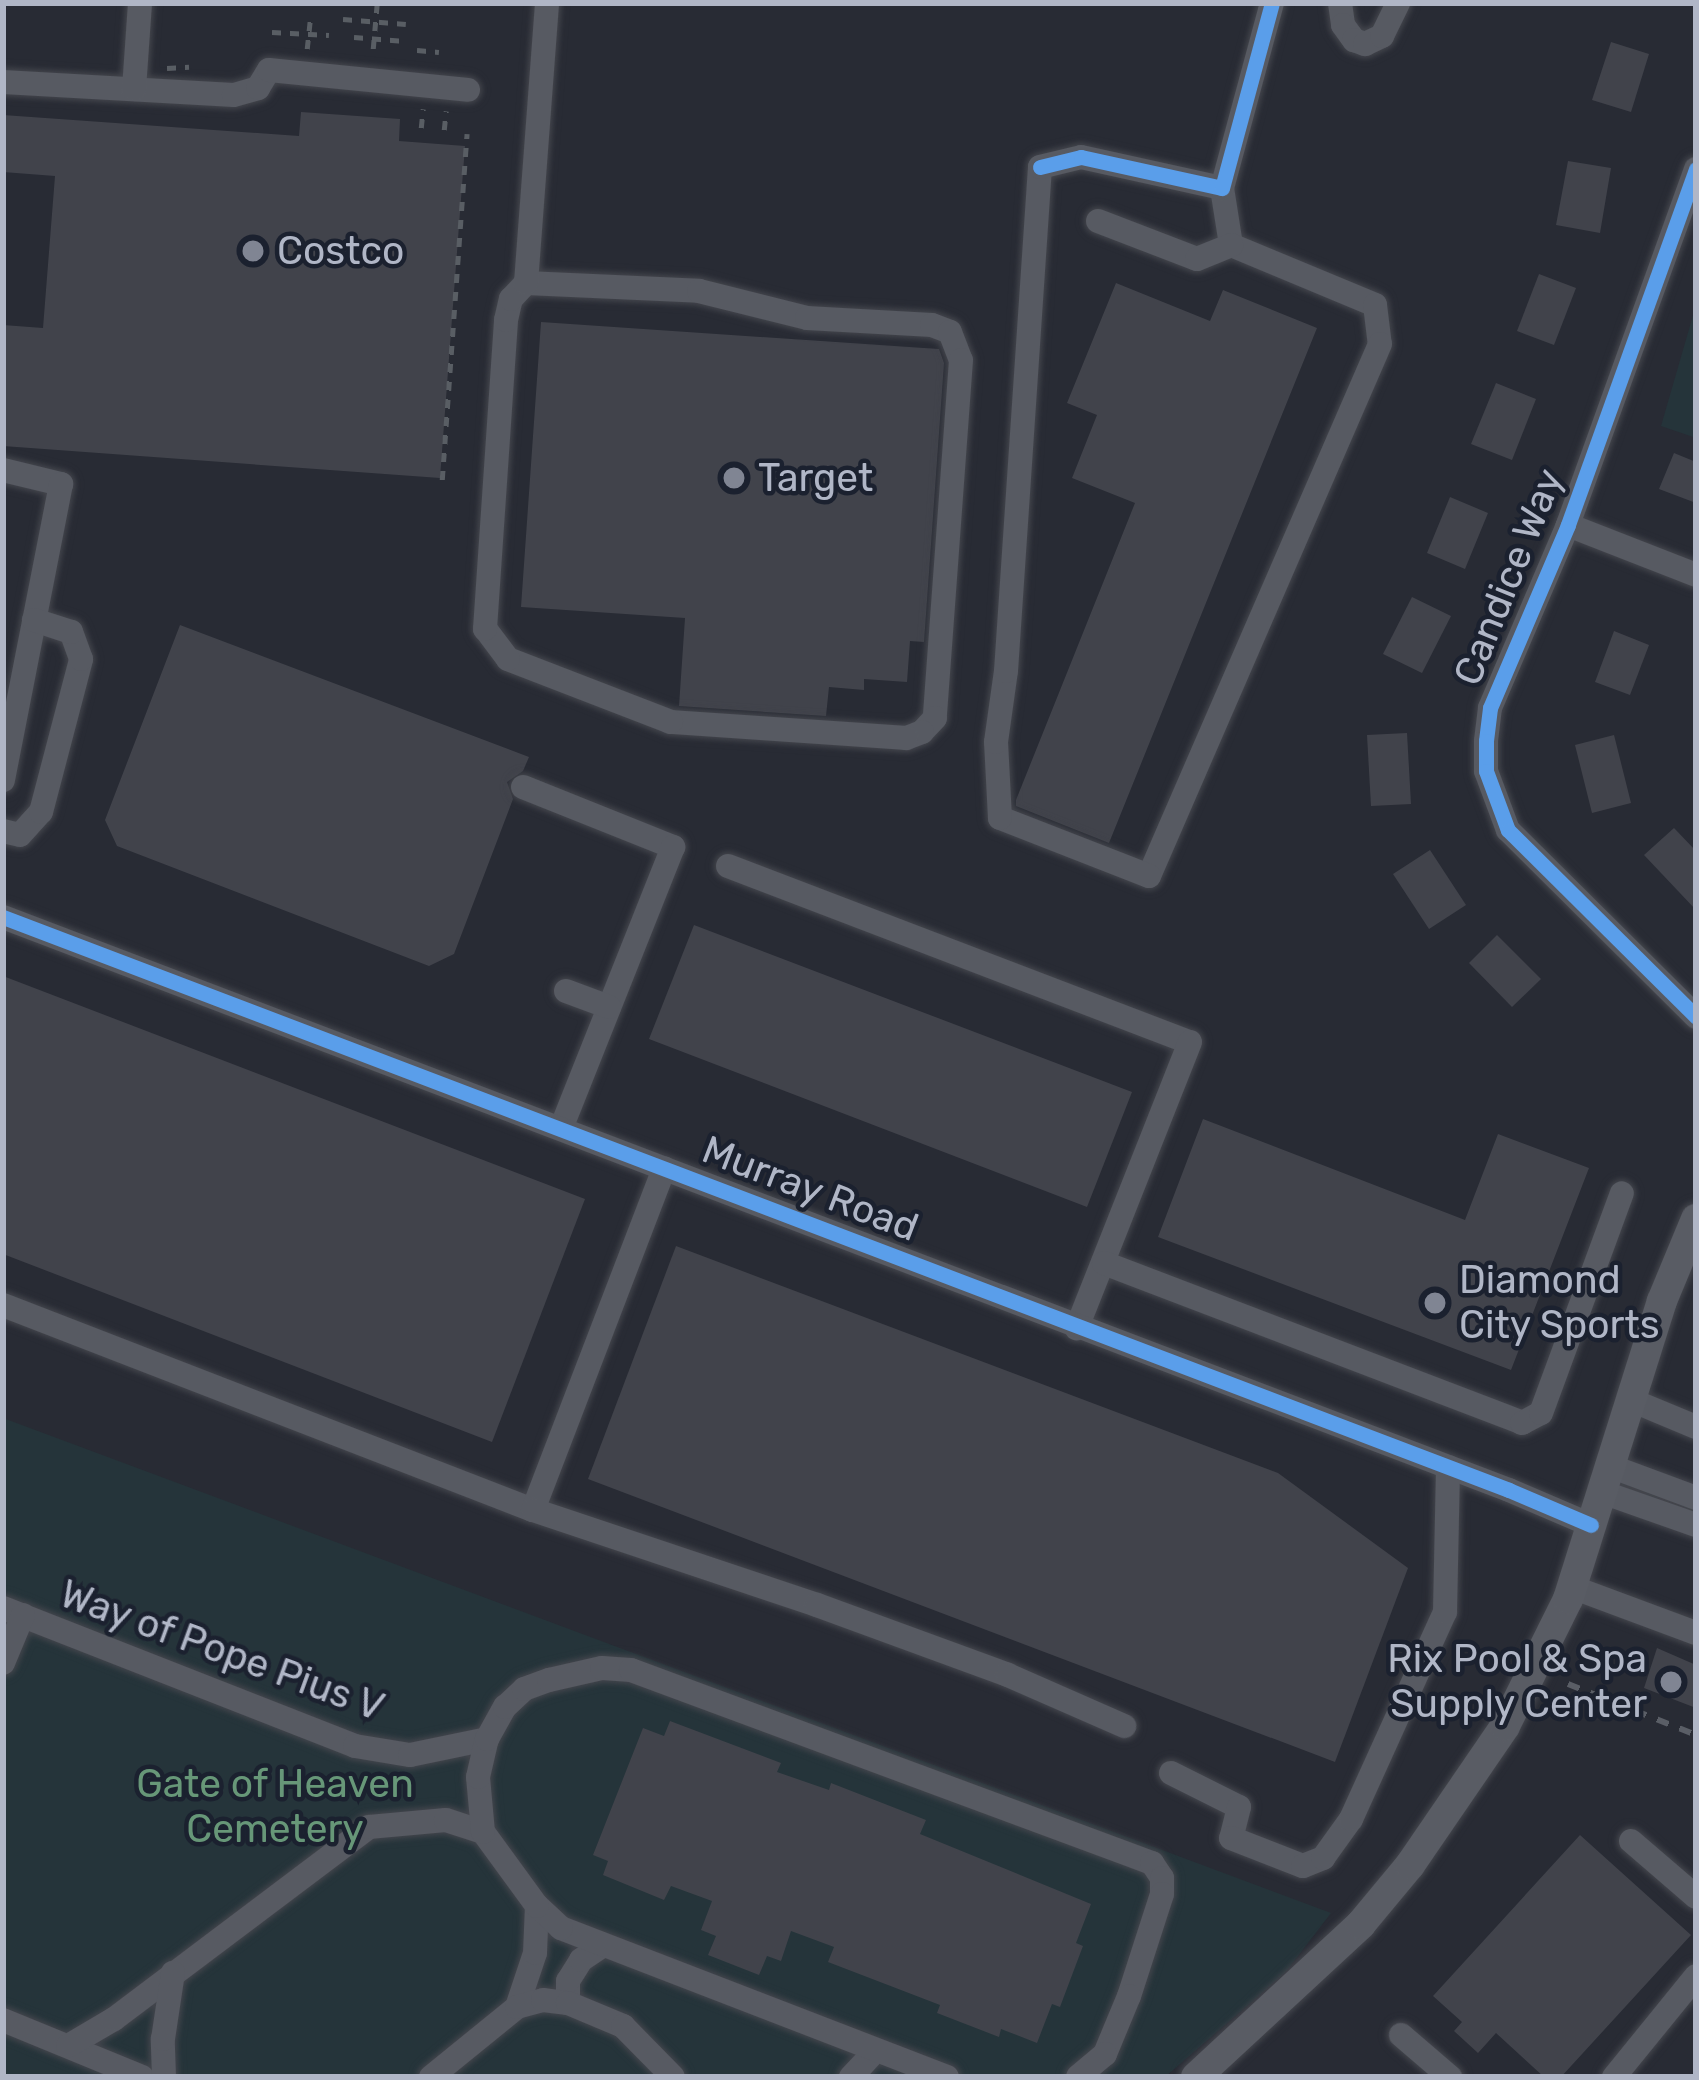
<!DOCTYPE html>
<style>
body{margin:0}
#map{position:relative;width:1699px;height:2080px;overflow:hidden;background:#282b34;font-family:Rubik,sans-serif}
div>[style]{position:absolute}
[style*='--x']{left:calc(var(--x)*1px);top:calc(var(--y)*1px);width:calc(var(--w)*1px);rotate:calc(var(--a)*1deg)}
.green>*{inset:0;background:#25343a}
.building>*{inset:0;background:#41434b}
.path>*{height:4.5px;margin-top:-2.25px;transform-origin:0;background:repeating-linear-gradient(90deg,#595e64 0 9px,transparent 0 18px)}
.roads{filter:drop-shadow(0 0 3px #44464d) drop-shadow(0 0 3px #44464d)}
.minor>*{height:24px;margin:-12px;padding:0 12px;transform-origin:12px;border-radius:12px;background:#575a62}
.major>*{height:30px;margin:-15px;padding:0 15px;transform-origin:15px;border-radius:15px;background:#595c64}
.rail>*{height:6px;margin-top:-3px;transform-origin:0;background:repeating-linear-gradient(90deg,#5a5e66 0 12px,transparent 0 24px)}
.cycleway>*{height:15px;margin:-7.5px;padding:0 7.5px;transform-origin:7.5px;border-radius:7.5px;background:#5a9eea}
.dots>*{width:33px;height:33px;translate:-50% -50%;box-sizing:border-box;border:6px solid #1b212f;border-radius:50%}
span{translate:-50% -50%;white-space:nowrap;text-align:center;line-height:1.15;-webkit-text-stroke:9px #1b212f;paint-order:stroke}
.poi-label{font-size:39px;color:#b0b6c6}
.left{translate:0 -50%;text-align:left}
.right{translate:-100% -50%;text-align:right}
.street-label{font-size:39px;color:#b0b6c6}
.park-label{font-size:39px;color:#679778}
.frame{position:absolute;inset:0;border:6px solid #b0b6c6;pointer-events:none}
</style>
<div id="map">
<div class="green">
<div style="clip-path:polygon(1696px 305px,1696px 438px,1661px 426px)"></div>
<div style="clip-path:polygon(3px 1418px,1331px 1913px,1285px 1973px,1165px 2077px,3px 2077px)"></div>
</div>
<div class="building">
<div style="clip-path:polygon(1611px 42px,1649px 54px,1631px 112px,1592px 100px)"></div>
<div style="clip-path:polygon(301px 112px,400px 119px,399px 141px,465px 146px,440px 478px,3px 446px,3px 325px,43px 328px,55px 176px,3px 172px,3px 115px,299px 136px)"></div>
<div style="clip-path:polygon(1568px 161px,1611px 168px,1600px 233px,1556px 225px)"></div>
<div style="clip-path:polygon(1539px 274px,1576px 288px,1554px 345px,1517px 331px)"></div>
<div style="clip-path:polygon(1116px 283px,1210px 321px,1223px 290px,1317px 328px,1109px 843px,1016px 806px,1016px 800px,1135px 503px,1072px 478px,1097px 415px,1067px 403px)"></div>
<div style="clip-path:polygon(541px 322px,939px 349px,944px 363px,924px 642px,910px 641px,907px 682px,864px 679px,864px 690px,829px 687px,826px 716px,679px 706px,685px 618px,521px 607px)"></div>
<div style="clip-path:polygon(1496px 383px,1536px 399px,1512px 460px,1471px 444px)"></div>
<div style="clip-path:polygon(1674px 453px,1696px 462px,1696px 503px,1659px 489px)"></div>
<div style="clip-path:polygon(1450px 497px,1488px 513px,1465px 569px,1427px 553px)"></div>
<div style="clip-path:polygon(1412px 597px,1451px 616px,1422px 673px,1383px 654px)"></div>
<div style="clip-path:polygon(180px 625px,529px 757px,523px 771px,507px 782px,513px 799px,454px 954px,429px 966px,117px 846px,105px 820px)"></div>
<div style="clip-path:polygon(1614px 631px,1649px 645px,1630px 695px,1595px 682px)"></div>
<div style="clip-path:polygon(1407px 733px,1411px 804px,1371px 806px,1367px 735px)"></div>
<div style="clip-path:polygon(1614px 735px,1631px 803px,1592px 813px,1575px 745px)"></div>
<div style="clip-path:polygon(1674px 828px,1696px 851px,1696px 910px,1644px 855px)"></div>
<div style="clip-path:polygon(1430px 850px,1466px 905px,1429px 929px,1393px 874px)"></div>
<div style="clip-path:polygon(694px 925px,1132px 1092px,1087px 1207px,649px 1039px)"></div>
<div style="clip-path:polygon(1497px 935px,1541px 979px,1512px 1007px,1469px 963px)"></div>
<div style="clip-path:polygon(3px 976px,585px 1199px,492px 1442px,3px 1254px)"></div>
<div style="clip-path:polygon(1203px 1119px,1465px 1220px,1498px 1134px,1589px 1168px,1511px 1370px,1158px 1237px)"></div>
<div style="clip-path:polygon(676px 1246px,1278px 1473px,1408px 1568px,1335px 1762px,588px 1479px)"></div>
<div style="clip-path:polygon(1657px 1648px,1696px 1665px,1696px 1708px,1644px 1688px)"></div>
<div style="clip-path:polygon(670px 1721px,781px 1763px,777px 1772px,829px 1790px,831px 1783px,926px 1820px,920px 1834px,1091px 1904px,1076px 1943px,1083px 1946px,1060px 2007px,1052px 2004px,1037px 2043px,1001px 2029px,999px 2037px,937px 2013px,940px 2005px,828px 1962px,834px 1947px,791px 1931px,781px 1961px,767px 1956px,759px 1975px,708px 1955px,716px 1936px,701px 1930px,712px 1901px,671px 1886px,664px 1900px,603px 1875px,608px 1861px,593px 1855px,643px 1728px,664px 1736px)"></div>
<div style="clip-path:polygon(1580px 1835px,1691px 1935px,1561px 2077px,1544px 2077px,1496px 2033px,1478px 2053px,1454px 2031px,1462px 2022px,1433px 1996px)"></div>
</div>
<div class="path">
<div style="--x:343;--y:19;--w:63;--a:4.5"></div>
<div style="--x:272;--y:32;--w:57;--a:3"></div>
<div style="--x:354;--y:37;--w:51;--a:4.5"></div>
<div style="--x:307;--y:49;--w:28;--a:-84"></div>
<div style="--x:373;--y:49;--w:46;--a:-85"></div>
<div style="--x:417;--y:50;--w:22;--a:5"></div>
<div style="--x:167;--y:68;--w:22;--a:-3"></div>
<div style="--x:421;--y:128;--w:19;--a:-84"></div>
<div style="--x:444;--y:130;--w:19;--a:-84"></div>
<div style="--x:442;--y:480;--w:347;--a:-85.9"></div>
</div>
<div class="roads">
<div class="minor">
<div style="--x:1340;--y:3;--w:22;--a:82"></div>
<div style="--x:1343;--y:25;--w:19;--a:54"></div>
<div style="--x:1354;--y:40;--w:12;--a:20"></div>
<div style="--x:1365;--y:44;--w:19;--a:-25"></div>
<div style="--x:1382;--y:36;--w:37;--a:-64"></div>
<div style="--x:3;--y:82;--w:231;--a:3.2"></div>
<div style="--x:234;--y:95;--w:25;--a:-16"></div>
<div style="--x:258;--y:88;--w:21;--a:-59"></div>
<div style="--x:269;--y:70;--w:200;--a:5.7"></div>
<div style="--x:134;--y:89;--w:86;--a:-86"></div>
<div style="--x:1696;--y:169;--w:378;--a:109.8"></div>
<div style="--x:1568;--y:525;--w:199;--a:113.1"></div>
<div style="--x:1490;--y:708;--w:33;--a:97"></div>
<div style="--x:1486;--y:741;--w:30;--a:90"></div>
<div style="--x:1486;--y:771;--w:63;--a:69.6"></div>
<div style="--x:1508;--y:830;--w:265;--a:44.8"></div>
<div style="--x:1222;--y:188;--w:58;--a:81"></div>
<div style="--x:1231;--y:245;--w:156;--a:22.6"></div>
<div style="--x:1375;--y:305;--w:39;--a:83"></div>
<div style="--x:1380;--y:344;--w:580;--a:113.47"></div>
<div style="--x:1149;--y:876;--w:160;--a:-158.7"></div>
<div style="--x:1000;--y:818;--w:76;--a:-93"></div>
<div style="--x:996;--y:742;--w:72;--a:-82"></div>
<div style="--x:1006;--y:671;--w:505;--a:-86.14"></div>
<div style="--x:1040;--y:167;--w:42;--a:-13.7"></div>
<div style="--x:1081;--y:157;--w:144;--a:12.4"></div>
<div style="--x:1222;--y:188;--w:192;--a:-74.9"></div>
<div style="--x:1098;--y:221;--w:106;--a:21"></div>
<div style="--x:1197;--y:259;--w:37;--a:-22"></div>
<div style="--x:526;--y:283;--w:173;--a:2.6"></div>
<div style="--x:699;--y:291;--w:111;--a:14"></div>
<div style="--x:807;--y:318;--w:125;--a:3.2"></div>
<div style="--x:932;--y:325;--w:19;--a:21"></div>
<div style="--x:950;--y:332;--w:30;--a:69"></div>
<div style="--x:961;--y:360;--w:359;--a:94.2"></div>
<div style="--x:935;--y:718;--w:19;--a:133"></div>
<div style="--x:922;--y:732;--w:17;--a:159"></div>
<div style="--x:906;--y:738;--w:236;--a:-176.1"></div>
<div style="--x:671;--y:722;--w:175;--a:-158.9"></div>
<div style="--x:508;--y:659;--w:38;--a:-127"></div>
<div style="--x:485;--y:629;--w:310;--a:-86.1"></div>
<div style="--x:506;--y:320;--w:22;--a:-77"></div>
<div style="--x:511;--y:299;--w:22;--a:-47"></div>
<div style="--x:526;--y:283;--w:281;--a:-85.7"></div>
<div style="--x:3;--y:470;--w:60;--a:13.6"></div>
<div style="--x:61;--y:484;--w:302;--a:101.1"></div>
<div style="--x:1568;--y:525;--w:137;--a:21.3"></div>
<div style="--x:523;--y:787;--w:162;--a:21.8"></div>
<div style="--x:673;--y:847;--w:303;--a:111.7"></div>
<div style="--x:3;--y:831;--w:17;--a:13"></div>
<div style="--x:20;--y:835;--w:31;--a:-48"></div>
<div style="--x:41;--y:812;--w:158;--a:-75.3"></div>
<div style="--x:81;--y:659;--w:29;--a:-110"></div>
<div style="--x:71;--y:632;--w:39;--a:-162"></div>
<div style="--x:728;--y:866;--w:494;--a:20.9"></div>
<div style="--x:1190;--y:1042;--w:308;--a:111.6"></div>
<div style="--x:3;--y:917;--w:1611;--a:20.83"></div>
<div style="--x:1509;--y:1490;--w:89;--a:23.1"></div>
<div style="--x:566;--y:991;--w:46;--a:20.4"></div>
<div style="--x:1104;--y:1263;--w:448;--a:20.9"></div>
<div style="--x:1522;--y:1423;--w:21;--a:-28"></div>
<div style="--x:1541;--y:1413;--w:234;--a:-69.8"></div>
<div style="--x:3;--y:1305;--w:568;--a:21.15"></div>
<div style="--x:533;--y:1510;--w:366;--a:-69"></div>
<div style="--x:1631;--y:1400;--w:70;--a:22.6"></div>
<div style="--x:1610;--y:1466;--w:92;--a:20.4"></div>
<div style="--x:1602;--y:1492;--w:100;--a:19.3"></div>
<div style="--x:533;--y:1510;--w:299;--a:18.5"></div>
<div style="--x:817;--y:1605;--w:203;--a:20.1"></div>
<div style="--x:1008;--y:1675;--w:127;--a:23.7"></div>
<div style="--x:1572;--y:1587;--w:132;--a:20.4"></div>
<div style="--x:3;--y:1608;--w:378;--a:21.4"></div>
<div style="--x:355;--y:1746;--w:56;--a:9.3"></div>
<div style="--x:410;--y:1755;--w:79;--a:-11.7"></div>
<div style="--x:3;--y:1663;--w:52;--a:-67.4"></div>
<div style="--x:1171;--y:1773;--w:76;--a:26.6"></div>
<div style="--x:1239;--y:1807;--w:32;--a:104"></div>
<div style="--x:1231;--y:1838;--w:77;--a:21.3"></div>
<div style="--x:1303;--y:1866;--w:22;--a:-22"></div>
<div style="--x:1323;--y:1858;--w:48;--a:-54.3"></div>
<div style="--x:1351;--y:1819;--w:227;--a:-65.6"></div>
<div style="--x:1445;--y:1612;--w:145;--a:-88.8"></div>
<div style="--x:1631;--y:1841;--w:86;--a:40.7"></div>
<div style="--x:568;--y:2003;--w:22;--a:-90"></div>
<div style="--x:568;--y:1981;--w:25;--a:-58"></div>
<div style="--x:581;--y:1960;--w:22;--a:-34"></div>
<div style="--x:517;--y:2007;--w:57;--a:-71.6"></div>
<div style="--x:535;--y:1953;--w:47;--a:-87.6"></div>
<div style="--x:3;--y:2020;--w:150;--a:22.3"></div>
<div style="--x:1401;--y:2035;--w:65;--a:40.6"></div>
<div style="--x:68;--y:2046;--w:53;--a:-30.4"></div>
<div style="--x:114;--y:2019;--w:319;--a:-37"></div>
<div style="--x:369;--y:1827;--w:77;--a:-5.2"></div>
<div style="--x:446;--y:1820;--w:39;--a:18"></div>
<div style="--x:164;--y:2077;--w:38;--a:-92"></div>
<div style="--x:163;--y:2039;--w:67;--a:-81.4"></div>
<div style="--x:431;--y:2077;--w:111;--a:-39.1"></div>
<div style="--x:517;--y:2007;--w:27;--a:-15"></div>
<div style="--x:543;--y:2000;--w:25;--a:7"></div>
<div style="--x:568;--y:2003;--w:60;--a:22.7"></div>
<div style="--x:623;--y:2026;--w:71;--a:45.6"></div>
<div style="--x:851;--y:2077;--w:34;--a:-47"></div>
<div style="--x:947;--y:2077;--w:414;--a:-158.9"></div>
<div style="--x:561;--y:1928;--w:33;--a:-137"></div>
<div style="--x:537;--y:1906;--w:92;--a:-126.1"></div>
<div style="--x:483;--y:1832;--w:55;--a:-95.2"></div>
<div style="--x:478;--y:1777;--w:39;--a:-77"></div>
<div style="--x:487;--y:1739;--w:37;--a:-61"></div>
<div style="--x:505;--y:1707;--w:26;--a:-43"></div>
<div style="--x:524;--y:1689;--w:27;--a:-20"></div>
<div style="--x:549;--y:1680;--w:54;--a:-12.8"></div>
<div style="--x:602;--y:1668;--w:29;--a:4"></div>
<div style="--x:631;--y:1670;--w:556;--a:20.33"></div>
<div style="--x:1152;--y:1863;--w:18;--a:56"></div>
<div style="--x:1162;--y:1878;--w:16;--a:90"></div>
<div style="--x:1162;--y:1894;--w:107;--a:107.9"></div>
<div style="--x:1129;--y:1996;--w:63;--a:112.5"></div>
<div style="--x:1105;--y:2054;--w:35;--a:140"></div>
<div style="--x:1614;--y:2077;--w:130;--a:-50.9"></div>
</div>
<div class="major">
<div style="--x:1196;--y:2077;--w:225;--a:-42.8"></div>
<div style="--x:1361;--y:1924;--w:77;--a:-50.3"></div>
<div style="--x:1410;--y:1865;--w:168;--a:-55.6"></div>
<div style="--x:1505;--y:1726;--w:142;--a:-63.6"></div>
<div style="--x:1568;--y:1599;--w:312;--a:-72.5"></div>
<div style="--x:1662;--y:1301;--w:89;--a:-67.5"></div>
</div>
</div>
<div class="rail">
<div style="--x:1568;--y:1684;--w:138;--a:21.7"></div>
</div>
<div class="cycleway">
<div style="--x:1040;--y:167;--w:42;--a:-13.7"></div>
<div style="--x:1081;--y:157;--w:144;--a:12.4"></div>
<div style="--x:1222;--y:188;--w:192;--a:-74.9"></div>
<div style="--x:1696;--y:169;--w:378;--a:109.8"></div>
<div style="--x:1568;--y:525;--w:199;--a:113.1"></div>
<div style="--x:1490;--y:708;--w:33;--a:97"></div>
<div style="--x:1486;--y:741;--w:30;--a:90"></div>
<div style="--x:1486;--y:771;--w:63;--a:69.6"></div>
<div style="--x:1508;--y:830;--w:265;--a:44.8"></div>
<div style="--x:3;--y:917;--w:1611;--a:20.83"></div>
<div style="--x:1509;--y:1490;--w:89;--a:23.1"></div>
</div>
<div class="dots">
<div style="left:253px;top:251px;background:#808593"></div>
<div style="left:734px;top:478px;background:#808593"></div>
<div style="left:1435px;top:1303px;background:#808593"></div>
<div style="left:1671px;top:1682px;background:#808593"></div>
</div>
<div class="poi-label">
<span class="left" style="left:277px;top:251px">Costco</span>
<span class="left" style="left:758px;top:478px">Target</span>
<span class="left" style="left:1459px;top:1303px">Diamond<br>City Sports</span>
<span class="right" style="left:1647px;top:1682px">Rix Pool &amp; Spa<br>Supply Center</span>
</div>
<div class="street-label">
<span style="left:1509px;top:577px;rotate:-68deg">Candice Way</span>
<span style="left:810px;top:1189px;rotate:21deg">Murray Road</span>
<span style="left:222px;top:1651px;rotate:20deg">Way of Pope Pius V</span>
</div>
<div class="park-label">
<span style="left:275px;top:1807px">Gate of Heaven<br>Cemetery</span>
</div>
<div class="frame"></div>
</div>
